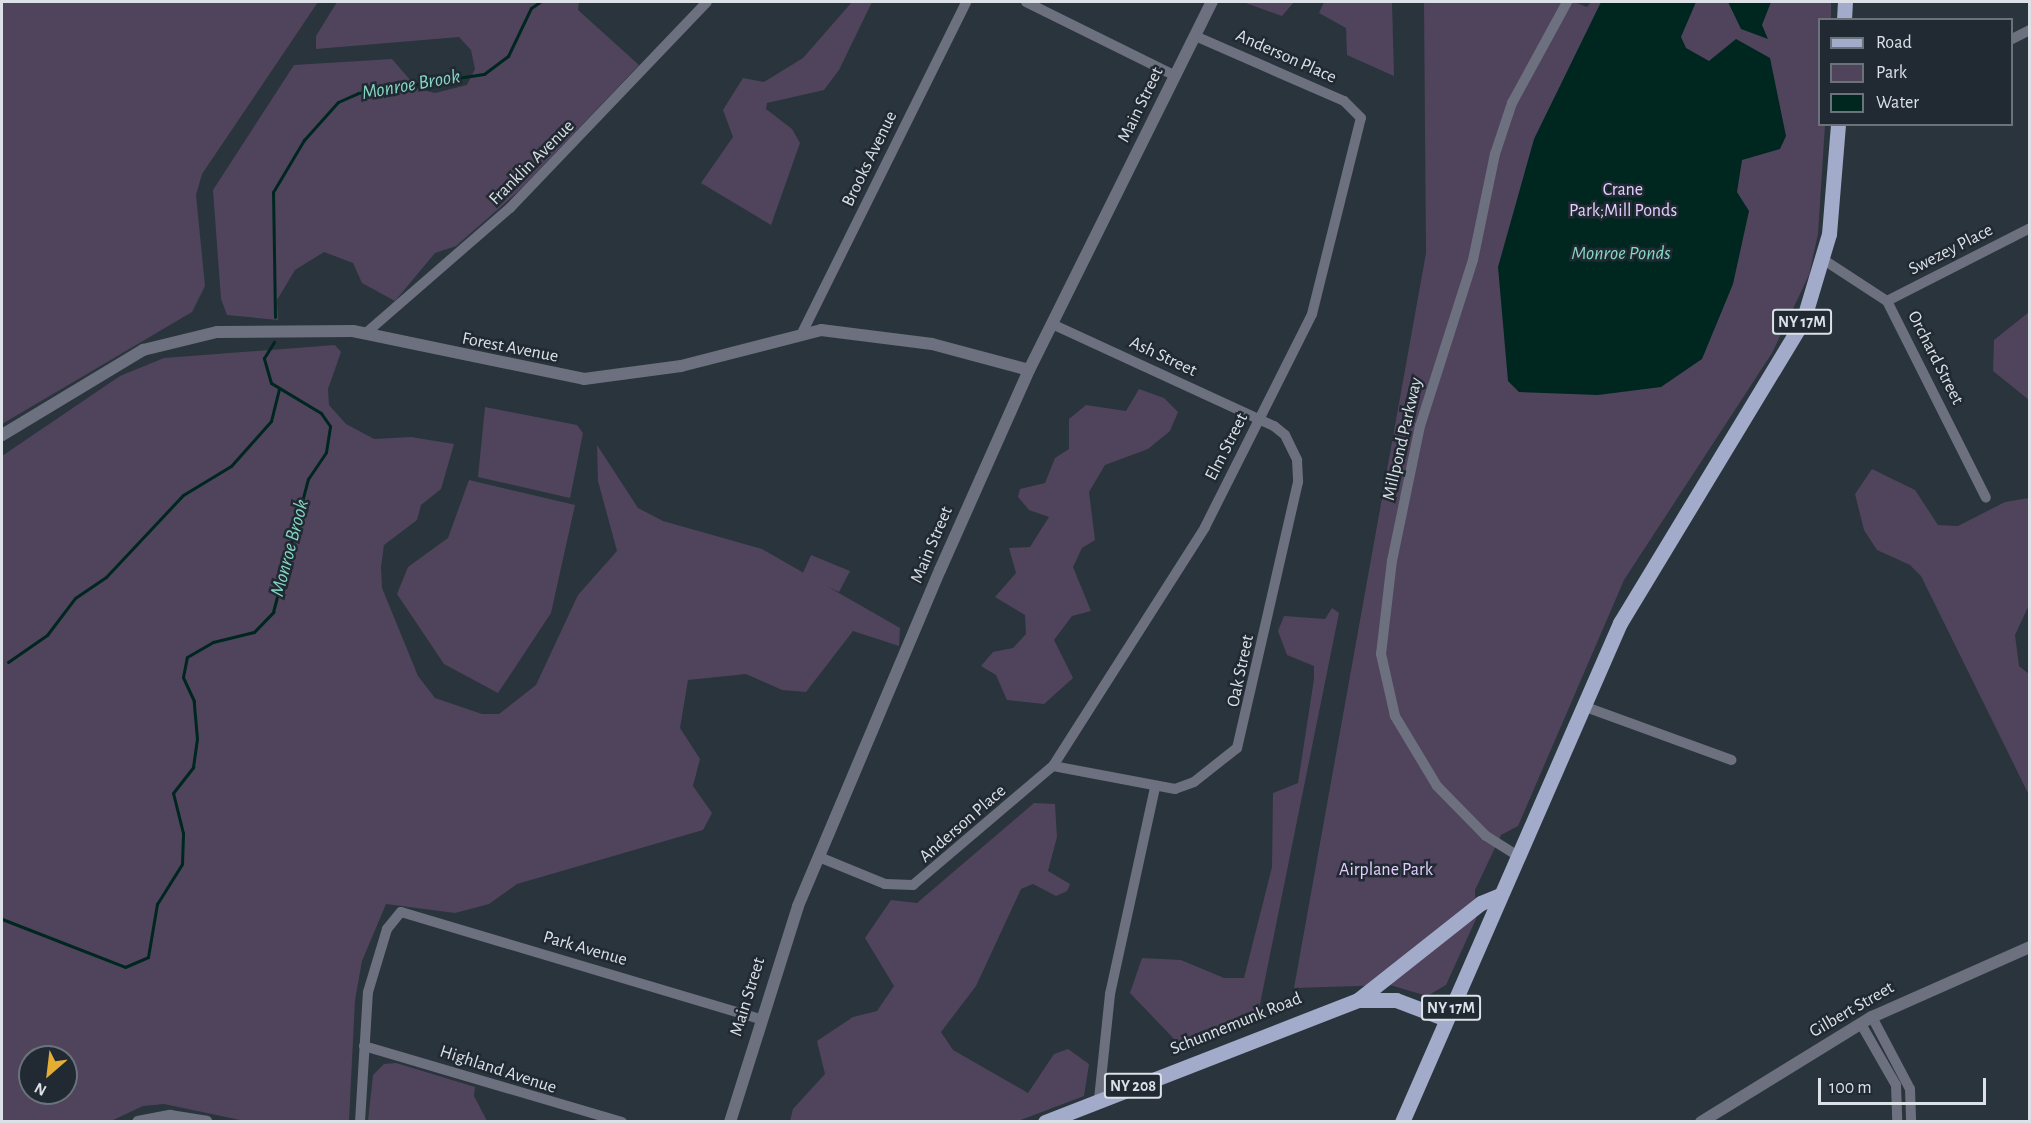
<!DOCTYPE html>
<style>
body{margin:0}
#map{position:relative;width:2031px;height:1123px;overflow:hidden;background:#2a343c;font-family:"Alegreya Sans",sans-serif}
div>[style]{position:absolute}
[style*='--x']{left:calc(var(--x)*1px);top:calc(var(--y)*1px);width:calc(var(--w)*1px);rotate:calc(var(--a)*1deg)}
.green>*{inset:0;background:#4f445c}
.water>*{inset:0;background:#002620}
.stream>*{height:3px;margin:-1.5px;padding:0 1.5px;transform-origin:1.5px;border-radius:1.5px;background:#002620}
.minor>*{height:10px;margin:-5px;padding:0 5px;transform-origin:5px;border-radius:5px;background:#6c707f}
.tertiary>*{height:12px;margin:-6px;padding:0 6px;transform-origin:6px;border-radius:6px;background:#6c707f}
.primary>*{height:15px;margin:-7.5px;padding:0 7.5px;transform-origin:7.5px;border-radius:7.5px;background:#a3abcb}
span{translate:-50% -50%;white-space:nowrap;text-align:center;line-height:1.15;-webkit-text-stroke:5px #212a32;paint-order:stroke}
.shield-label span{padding:2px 4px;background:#212a32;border:2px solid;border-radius:4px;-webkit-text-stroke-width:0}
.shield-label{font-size:16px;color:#dbe1e6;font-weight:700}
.street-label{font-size:18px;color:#dbe1e6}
.park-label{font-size:18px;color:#e4cefe}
.water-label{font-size:20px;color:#85d8c6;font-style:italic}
.frame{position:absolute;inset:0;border:3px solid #dbe1e6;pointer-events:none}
.legend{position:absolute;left:1818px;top:18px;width:195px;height:108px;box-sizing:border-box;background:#212a32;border:2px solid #6b737a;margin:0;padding:8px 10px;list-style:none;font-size:18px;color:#dbe1e6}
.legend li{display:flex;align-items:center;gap:12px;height:30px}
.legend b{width:30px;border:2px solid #6b737a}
.north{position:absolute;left:18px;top:1045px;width:60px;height:60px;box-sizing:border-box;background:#212a32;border:2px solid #6b737a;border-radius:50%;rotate:208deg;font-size:16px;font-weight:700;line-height:24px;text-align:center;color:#dbe1e6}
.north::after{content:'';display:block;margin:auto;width:21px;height:27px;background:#e4ae35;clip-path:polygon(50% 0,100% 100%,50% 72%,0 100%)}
.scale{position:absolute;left:1818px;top:1078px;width:168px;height:27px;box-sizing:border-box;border:3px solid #dbe1e6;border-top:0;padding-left:8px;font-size:18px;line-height:21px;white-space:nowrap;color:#dbe1e6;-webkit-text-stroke:4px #212a32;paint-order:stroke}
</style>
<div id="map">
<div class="green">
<div style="clip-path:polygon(2px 2px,318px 2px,202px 174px,196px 195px,205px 286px,192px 312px,2px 424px)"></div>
<div style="clip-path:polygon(337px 2px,579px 2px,578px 10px,639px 65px,520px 190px,456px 246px,435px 253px,395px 301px,362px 283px,353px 263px,324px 252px,295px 270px,277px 300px,278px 320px,227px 315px,221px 299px,213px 190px,294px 65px,392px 59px,418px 89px,435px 93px,467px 85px,475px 69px,471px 50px,459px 37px,316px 49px,316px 36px)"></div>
<div style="clip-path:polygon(852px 2px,872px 2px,839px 70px,824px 90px,767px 103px,766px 109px,792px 129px,800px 143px,771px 225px,701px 183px,733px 137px,723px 110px,743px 78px,764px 82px,803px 58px)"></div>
<div style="clip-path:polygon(1243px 2px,1294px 2px,1282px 16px)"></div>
<div style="clip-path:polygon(1324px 2px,1392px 2px,1394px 76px,1347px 55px,1346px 28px,1319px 13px)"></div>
<div style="clip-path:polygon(1424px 2px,1574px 2px,1587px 7px,1591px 2px,1831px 2px,1831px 19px,1820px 20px,1820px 124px,1825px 125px,1818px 234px,1809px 275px,1772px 353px,1624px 580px,1518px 826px,1501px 835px,1475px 890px,1476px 919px,1446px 985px,1427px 996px,1390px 985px,1294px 988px,1426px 253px)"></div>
<div style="clip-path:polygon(2029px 312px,2030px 312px,2029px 400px,1993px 371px,1994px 340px)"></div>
<div style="clip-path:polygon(evenodd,335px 345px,341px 352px,328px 389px,329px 405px,346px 424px,374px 439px,411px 437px,454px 444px,441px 489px,421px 505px,417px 520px,384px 545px,381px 567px,382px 588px,418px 676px,435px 698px,482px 714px,499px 714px,536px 685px,578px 595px,617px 551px,598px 481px,597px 445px,638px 508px,663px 521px,762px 549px,900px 628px,899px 646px,853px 631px,806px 692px,782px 690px,746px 674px,688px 680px,680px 728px,700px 759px,693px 786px,712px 813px,703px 830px,517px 884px,489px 904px,455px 913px,386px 904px,362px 961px,355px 1000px,349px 1121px,245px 1121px,164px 1104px,143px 1106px,111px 1121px,2px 1121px,2px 456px,120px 376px,164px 358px,335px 345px,30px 1057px,66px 1057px,66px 1093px,30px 1093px,30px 1057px)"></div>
<div style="clip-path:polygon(1139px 389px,1164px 398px,1178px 412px,1170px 431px,1148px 449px,1105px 465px,1089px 492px,1095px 540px,1082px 548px,1073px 567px,1091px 611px,1072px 616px,1054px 640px,1073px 678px,1044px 704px,1007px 700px,996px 675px,981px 666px,993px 652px,1013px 648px,1026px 634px,1025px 615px,995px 597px,1016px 573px,1009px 548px,1030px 547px,1049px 517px,1029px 510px,1018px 497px,1020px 489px,1045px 483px,1055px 458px,1069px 449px,1069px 419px,1086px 405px,1126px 411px)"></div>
<div style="clip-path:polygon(485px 407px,577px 425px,583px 433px,570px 498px,478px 477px)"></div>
<div style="clip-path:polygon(1872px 469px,1915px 490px,1938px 525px,1958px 526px,2005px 502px,2029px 498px,2029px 605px,2015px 635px,2019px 666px,2029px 674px,2029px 795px,1921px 576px,1910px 565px,1877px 550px,1864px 530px,1855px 494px)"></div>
<div style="clip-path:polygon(469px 480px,575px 505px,551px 613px,498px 693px,444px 664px,397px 594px,408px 567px,448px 538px)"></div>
<div style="clip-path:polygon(811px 555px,850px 571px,839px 592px,802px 575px)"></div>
<div style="clip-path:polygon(1332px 608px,1339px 613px,1257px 1019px,1193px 1043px,1176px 1041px,1130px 993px,1142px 958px,1181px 960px,1224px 978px,1244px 978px,1272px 867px,1273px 793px,1298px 783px,1314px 679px,1314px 666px,1287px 655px,1278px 631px,1284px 616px,1325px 619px)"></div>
<div style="clip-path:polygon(1034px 803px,1055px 804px,1057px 837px,1048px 871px,1070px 884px,1067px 891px,1056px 896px,1033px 884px,1021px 889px,976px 986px,941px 1032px,953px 1050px,1028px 1093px,1054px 1054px,1068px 1049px,1089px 1064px,1084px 1096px,1018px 1121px,790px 1121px,793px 1109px,825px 1074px,817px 1041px,853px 1017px,877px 1011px,894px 986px,865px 938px,891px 900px,917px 903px)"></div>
<div style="clip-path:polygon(396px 1063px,475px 1087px,474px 1096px,487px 1121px,368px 1121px,373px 1075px,384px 1064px)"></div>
</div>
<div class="water">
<div style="clip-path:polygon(1601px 2px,1696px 2px,1681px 37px,1686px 48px,1709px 61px,1736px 39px,1770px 58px,1786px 136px,1780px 149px,1742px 160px,1737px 192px,1749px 211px,1733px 284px,1702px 359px,1661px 387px,1598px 395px,1519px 392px,1508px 381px,1498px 267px,1534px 139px)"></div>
<div style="clip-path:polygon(1728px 2px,1771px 2px,1762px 25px,1768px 39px,1741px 29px)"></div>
</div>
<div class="stream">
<div style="--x:275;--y:317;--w:125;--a:-90.9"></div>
<div style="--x:273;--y:192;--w:61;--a:-59.2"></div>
<div style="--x:304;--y:140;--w:51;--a:-48.2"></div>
<div style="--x:338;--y:102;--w:22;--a:-24"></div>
<div style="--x:358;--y:93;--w:127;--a:-8.6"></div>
<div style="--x:484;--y:74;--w:30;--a:-37"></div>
<div style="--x:508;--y:56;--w:53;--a:-64.4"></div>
<div style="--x:531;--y:8;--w:11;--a:-34"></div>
<div style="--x:8;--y:662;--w:47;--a:-34.7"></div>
<div style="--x:47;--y:635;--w:46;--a:-52.9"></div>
<div style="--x:75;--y:598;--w:37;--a:-34"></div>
<div style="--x:106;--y:577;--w:112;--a:-46.8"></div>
<div style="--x:183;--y:495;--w:56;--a:-31.1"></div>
<div style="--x:231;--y:466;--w:60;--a:-48.4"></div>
<div style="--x:271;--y:421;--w:34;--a:-76"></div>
<div style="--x:2;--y:919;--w:132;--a:21.3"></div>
<div style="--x:125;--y:967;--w:25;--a:-23"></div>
<div style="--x:148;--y:957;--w:54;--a:-80.4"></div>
<div style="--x:157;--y:904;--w:47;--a:-58"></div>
<div style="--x:182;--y:864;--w:31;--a:-88"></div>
<div style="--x:183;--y:833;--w:41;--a:-104"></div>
<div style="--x:173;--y:793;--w:33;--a:-52"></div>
<div style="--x:193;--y:767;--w:28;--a:-82"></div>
<div style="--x:197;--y:739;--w:38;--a:-95"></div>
<div style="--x:194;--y:701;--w:26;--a:-115"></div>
<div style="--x:183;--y:677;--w:20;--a:-79"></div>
<div style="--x:187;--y:657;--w:30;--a:-30"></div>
<div style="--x:213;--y:642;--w:42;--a:-13.7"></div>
<div style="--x:254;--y:632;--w:28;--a:-46"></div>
<div style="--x:273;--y:612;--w:138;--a:-75.3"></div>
<div style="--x:308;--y:479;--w:32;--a:-56"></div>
<div style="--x:326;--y:452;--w:26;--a:-81"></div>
<div style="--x:330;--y:426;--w:16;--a:-125"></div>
<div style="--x:321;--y:413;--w:58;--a:-149"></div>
<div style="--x:271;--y:383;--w:26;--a:-106"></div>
<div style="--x:264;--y:358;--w:19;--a:-58"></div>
</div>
<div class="minor">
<div style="--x:1026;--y:2;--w:167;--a:26.3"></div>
<div style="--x:2012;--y:39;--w:20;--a:-27"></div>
<div style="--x:1824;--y:260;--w:75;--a:33.1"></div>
<div style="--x:1887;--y:301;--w:220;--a:63.3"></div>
<div style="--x:1887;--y:301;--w:161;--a:-27"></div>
<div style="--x:1052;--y:324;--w:244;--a:24.7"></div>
<div style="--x:1274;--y:426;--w:14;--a:39"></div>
<div style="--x:1285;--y:435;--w:28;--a:64"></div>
<div style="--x:1297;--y:460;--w:22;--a:87"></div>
<div style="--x:1298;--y:482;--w:273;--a:102.9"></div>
<div style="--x:1237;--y:748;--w:55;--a:141.7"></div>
<div style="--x:1194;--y:782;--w:20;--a:160"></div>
<div style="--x:1175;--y:789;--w:124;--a:-169.3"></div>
<div style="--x:803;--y:331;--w:367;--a:-63.6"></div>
<div style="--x:366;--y:333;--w:191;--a:-41"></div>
<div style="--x:510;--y:208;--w:285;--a:-46.3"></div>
<div style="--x:1583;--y:706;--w:158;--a:20"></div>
<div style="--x:1518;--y:856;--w:38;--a:-148"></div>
<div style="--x:1486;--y:836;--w:70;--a:-134.4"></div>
<div style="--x:1437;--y:786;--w:82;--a:-121"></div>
<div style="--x:1395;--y:716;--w:64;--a:-102.7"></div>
<div style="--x:1381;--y:654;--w:94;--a:-83.3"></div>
<div style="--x:1392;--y:561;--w:138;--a:-78.3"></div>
<div style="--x:1420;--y:426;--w:174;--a:-72.3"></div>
<div style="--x:1473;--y:260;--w:108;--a:-78.3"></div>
<div style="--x:1495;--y:154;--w:54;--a:-71.6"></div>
<div style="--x:1512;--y:103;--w:115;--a:-61.4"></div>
<div style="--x:819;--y:857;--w:71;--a:22.2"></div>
<div style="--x:885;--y:884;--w:28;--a:2"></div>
<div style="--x:913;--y:885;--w:184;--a:-40.4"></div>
<div style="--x:1053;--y:766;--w:283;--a:-57.5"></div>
<div style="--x:1205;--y:527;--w:238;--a:-63.3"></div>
<div style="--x:1312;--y:314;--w:202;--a:-76"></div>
<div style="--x:1361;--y:118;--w:24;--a:-135"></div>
<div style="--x:1344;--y:101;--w:163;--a:-156.4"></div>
<div style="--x:1872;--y:1017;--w:81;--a:62.2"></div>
<div style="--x:1910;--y:1089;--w:33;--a:88"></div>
<div style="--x:1861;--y:1024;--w:70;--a:60.2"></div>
<div style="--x:1896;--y:1085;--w:37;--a:88"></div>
<div style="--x:364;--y:1046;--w:269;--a:16.4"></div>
<div style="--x:1099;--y:1099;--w:106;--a:-84"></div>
<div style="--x:1110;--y:994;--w:211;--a:-77.7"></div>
<div style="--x:360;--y:1122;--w:130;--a:-86.5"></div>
<div style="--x:368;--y:992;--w:66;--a:-73.2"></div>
<div style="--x:387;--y:929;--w:22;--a:-51"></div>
<div style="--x:401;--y:912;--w:374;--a:16.6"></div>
</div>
<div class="tertiary">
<div style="--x:2;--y:435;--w:165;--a:-31.1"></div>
<div style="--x:143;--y:350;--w:76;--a:-13.7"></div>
<div style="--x:217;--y:332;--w:136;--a:-0.4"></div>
<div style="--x:353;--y:331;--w:236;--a:11.7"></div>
<div style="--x:584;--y:379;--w:98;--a:-7.6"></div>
<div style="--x:681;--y:366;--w:145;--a:-14.4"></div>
<div style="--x:821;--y:330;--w:112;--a:7.2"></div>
<div style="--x:932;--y:344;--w:100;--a:15"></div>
<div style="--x:138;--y:1122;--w:33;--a:-11"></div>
<div style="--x:170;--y:1116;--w:37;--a:9"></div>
<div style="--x:730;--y:1122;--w:226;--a:-72.5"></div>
<div style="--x:798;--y:906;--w:365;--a:-67.1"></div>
<div style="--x:940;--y:570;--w:219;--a:-66"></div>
<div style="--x:1029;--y:370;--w:411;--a:-63.6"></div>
<div style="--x:1701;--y:1122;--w:201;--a:-31.6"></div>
<div style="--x:1872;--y:1017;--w:173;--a:-23.9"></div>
</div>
<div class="primary">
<div style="--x:1844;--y:20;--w:18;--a:-87"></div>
<div style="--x:1358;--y:1000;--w:157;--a:-38.3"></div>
<div style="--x:1481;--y:903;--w:21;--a:-23"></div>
<div style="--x:1045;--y:1122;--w:336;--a:-21.3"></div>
<div style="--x:1358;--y:1000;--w:38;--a:0"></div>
<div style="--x:1396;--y:1000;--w:53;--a:20.8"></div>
<div style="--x:1402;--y:1122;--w:545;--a:-66.4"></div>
<div style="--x:1620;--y:623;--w:353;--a:-58.8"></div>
<div style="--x:1803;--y:321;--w:91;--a:-73.4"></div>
<div style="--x:1829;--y:234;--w:110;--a:-85.3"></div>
</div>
<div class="shield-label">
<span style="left:1802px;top:322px">NY 17M</span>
<span style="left:1451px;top:1008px">NY 17M</span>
<span style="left:1133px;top:1086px">NY 208</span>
</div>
<div class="street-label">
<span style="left:1286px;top:57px;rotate:24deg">Anderson Place</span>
<span style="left:1141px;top:105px;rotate:-64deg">Main Street</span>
<span style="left:870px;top:159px;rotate:-64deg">Brooks Avenue</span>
<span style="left:532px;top:163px;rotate:-45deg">Franklin Avenue</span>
<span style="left:1951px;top:250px;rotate:-27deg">Swezey Place</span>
<span style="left:510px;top:348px;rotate:11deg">Forest Avenue</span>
<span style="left:1163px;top:357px;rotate:25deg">Ash Street</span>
<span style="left:1935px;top:358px;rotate:63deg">Orchard Street</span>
<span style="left:1403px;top:439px;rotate:-77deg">Millpond Parkway</span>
<span style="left:1227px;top:447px;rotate:-63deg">Elm Street</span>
<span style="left:932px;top:545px;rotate:-67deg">Main Street</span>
<span style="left:1241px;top:671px;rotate:-78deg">Oak Street</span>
<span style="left:963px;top:824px;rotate:-41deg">Anderson Place</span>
<span style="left:585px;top:949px;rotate:16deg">Park Avenue</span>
<span style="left:748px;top:997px;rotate:-73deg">Main Street</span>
<span style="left:1852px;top:1010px;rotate:-30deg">Gilbert Street</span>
<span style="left:1236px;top:1024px;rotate:-22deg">Schunnemunk Road</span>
<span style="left:498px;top:1070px;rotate:18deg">Highland Avenue</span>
</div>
<div class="park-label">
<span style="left:1623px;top:201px">Crane<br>Park;Mill Ponds</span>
<span style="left:1386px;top:870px">Airplane Park</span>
</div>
<div class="water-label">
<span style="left:411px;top:85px;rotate:-10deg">Monroe Brook</span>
<span style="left:1621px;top:253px">Monroe Ponds</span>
<span style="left:290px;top:548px;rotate:-75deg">Monroe Brook</span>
</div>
<div class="frame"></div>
<ul class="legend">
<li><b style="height:8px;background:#a3abcb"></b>Road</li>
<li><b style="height:16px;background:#4f445c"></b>Park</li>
<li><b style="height:16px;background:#002620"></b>Water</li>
</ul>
<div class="north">N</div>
<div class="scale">100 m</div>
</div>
